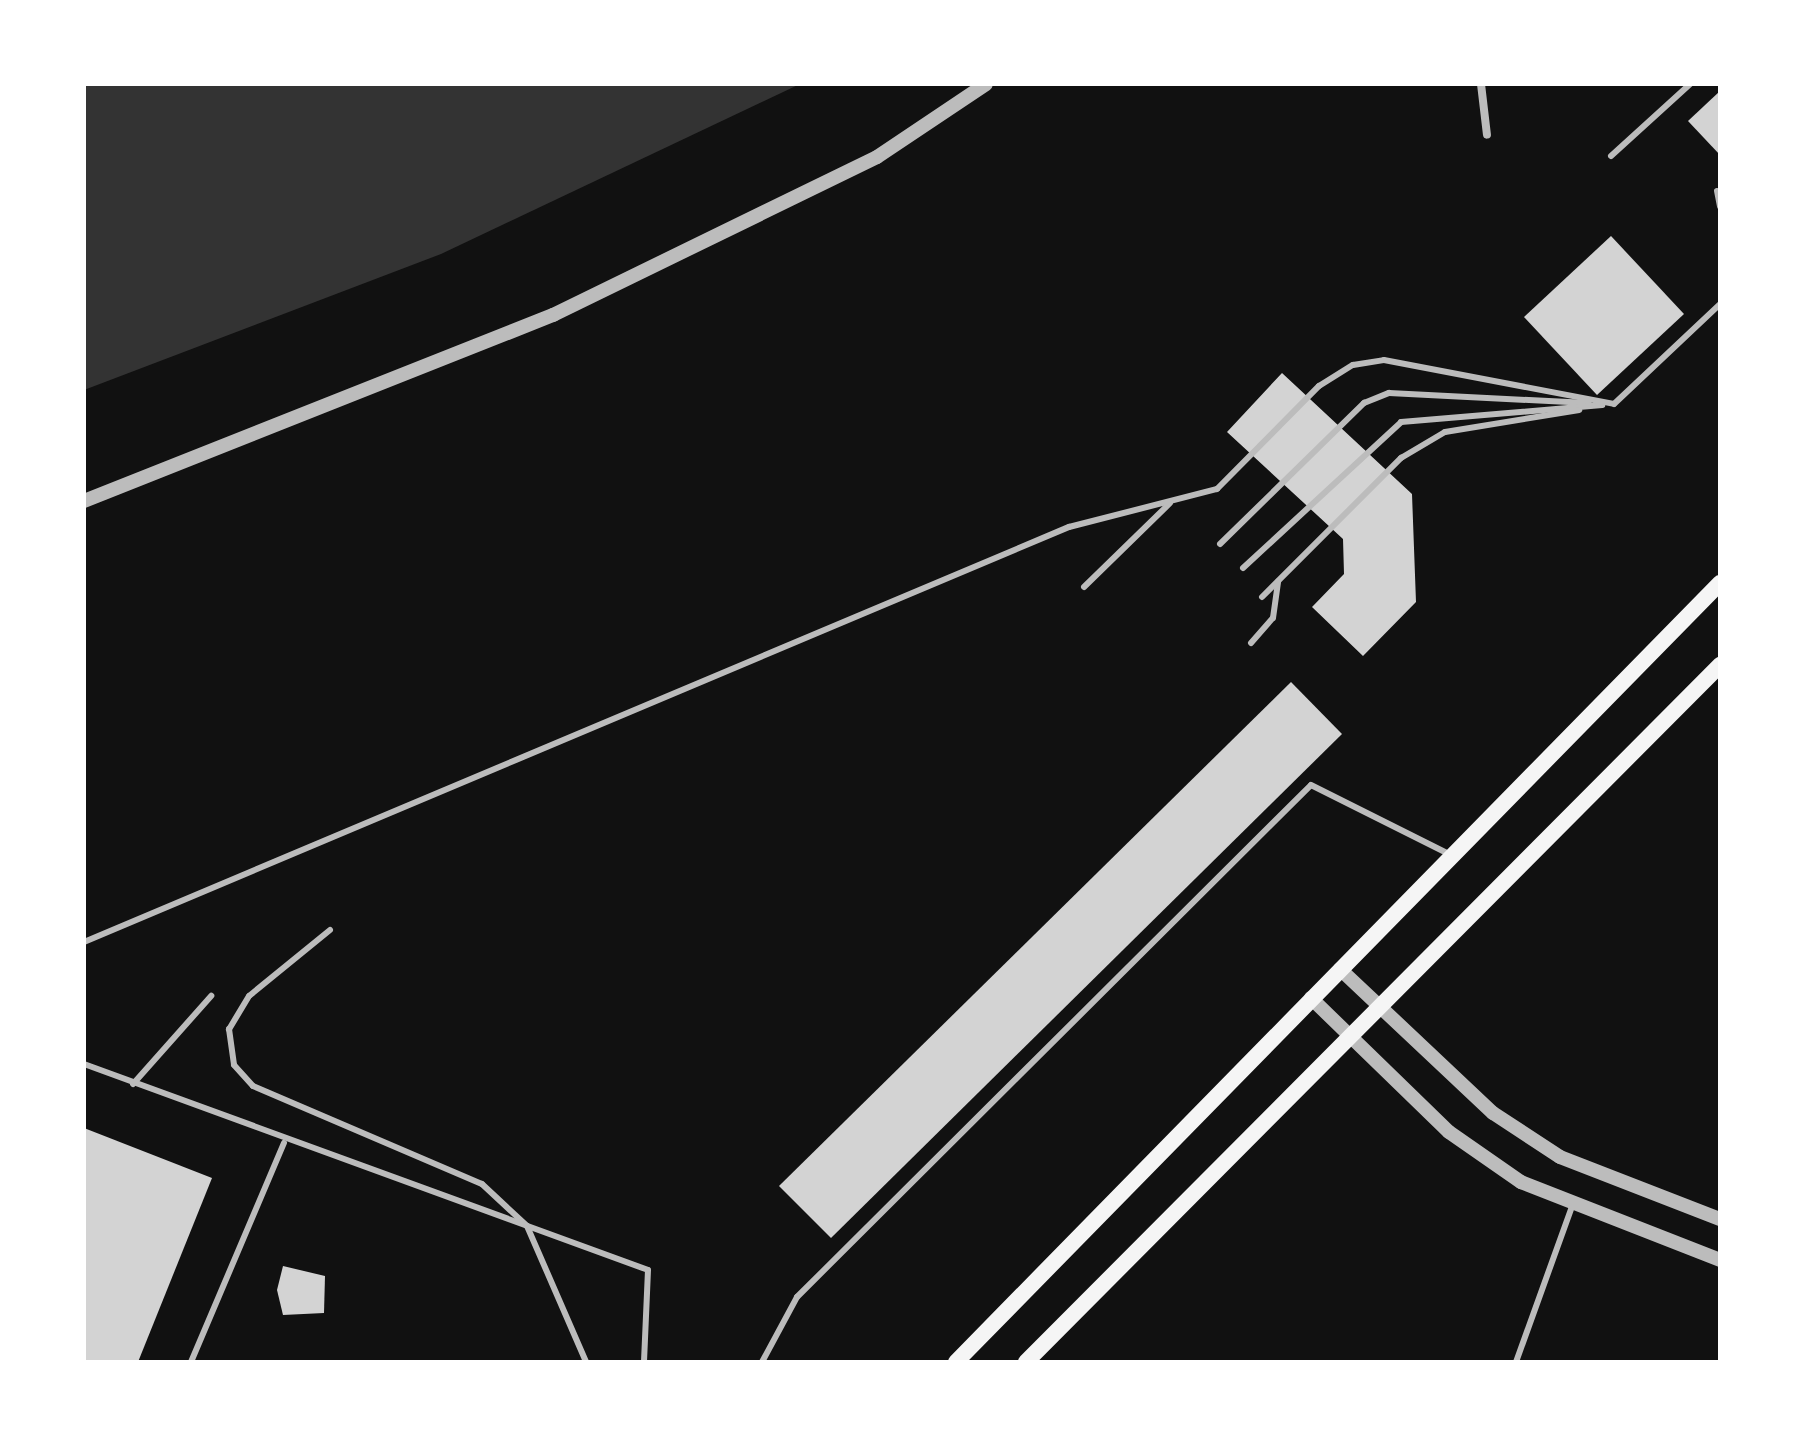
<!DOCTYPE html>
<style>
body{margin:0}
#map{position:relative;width:1804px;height:1446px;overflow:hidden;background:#111;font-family:"Sofia Sans Condensed",sans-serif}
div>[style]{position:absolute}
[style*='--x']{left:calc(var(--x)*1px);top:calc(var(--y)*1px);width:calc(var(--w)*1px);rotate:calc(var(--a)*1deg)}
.water>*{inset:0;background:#333}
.building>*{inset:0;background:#d3d3d3}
.service>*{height:6px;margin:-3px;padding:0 3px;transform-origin:3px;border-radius:3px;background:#bcbcbc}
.minor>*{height:8px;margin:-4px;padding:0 4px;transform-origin:4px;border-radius:4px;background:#bcbcbc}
.tertiary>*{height:14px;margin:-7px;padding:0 7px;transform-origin:7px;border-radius:7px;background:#bcbcbc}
.secondary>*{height:16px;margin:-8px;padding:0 8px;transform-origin:8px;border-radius:8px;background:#f5f5f5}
span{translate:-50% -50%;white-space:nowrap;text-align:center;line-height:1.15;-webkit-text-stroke:6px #fff;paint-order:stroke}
.frame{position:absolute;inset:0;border:86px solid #fff;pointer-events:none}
</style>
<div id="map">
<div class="water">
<div style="clip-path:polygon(84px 84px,800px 84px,441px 254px,84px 390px)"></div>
</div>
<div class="building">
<div style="clip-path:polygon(1720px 91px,1720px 155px,1688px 121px)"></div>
<div style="clip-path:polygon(1611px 236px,1684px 314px,1597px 395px,1524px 317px)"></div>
<div style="clip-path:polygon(1282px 373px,1412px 494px,1416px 602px,1363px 656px,1312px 607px,1344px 574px,1343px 539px,1227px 432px)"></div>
<div style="clip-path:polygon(1291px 682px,1342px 734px,831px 1238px,779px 1186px)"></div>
<div style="clip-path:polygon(84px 1128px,212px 1178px,138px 1362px,84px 1362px)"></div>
<div style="clip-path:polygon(283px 1266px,325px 1276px,324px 1313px,283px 1315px,277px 1290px)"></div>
</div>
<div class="service">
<div style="--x:1611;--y:156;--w:107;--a:-42.3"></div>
<div style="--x:1717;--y:191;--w:16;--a:79"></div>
<div style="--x:1220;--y:544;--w:202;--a:-44.4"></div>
<div style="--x:1364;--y:403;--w:27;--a:-22"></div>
<div style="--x:1389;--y:393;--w:200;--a:2.9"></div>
<div style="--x:1243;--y:568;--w:215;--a:-42.7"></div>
<div style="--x:1401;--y:422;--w:202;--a:-4.8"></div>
<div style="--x:1084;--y:587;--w:120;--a:-44.3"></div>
<div style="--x:1262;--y:597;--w:197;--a:-45"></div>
<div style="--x:1401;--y:458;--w:51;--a:-30.6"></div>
<div style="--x:1445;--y:432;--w:136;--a:-9.3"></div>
<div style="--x:1251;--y:643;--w:33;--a:-49"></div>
<div style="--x:1273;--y:618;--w:37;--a:-82"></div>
<div style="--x:330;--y:930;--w:104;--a:140.8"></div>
<div style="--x:249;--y:996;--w:39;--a:121"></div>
<div style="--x:229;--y:1029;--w:36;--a:82"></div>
<div style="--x:234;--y:1065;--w:28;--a:48"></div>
<div style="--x:253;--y:1086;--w:249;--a:23.2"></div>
<div style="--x:482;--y:1184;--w:62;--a:43"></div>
<div style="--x:527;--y:1226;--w:148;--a:66.5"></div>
<div style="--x:84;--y:942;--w:1069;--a:-22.85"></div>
<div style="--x:1069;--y:527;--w:153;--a:-14.4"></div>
<div style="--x:1217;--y:489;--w:145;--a:-45.3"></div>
<div style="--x:1319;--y:386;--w:40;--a:-32"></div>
<div style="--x:1353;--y:365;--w:31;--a:-9"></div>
<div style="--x:1384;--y:360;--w:234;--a:10.8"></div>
<div style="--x:1614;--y:404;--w:146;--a:-43.3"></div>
<div style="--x:84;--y:1064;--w:600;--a:20.06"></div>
<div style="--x:648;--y:1270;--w:92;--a:92.5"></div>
<div style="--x:133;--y:1084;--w:118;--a:-48.4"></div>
<div style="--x:191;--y:1362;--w:238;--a:-67"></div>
<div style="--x:762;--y:1362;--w:74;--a:-61.7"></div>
<div style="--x:797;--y:1297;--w:725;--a:-44.89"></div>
<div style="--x:1311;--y:785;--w:157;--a:26.6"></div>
<div style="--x:1516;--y:1362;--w:168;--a:-70.2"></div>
</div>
<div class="minor">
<div style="--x:1481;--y:84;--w:51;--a:83.3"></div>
</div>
<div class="tertiary">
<div style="--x:84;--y:501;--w:505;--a:-21.63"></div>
<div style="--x:553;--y:315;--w:360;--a:-26"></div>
<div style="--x:877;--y:157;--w:131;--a:-33.8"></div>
<div style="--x:1340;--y:969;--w:210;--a:43.3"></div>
<div style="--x:1493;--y:1113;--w:80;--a:33.3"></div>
<div style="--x:1560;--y:1157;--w:172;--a:21.2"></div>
<div style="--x:1311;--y:998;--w:192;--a:44.2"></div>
<div style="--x:1449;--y:1132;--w:88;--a:34.8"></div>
<div style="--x:1521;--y:1182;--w:214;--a:21.4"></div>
</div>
<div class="secondary">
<div style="--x:956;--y:1362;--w:1091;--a:-45.56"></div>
<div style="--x:1026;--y:1362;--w:984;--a:-45.12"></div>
</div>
<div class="frame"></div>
</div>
